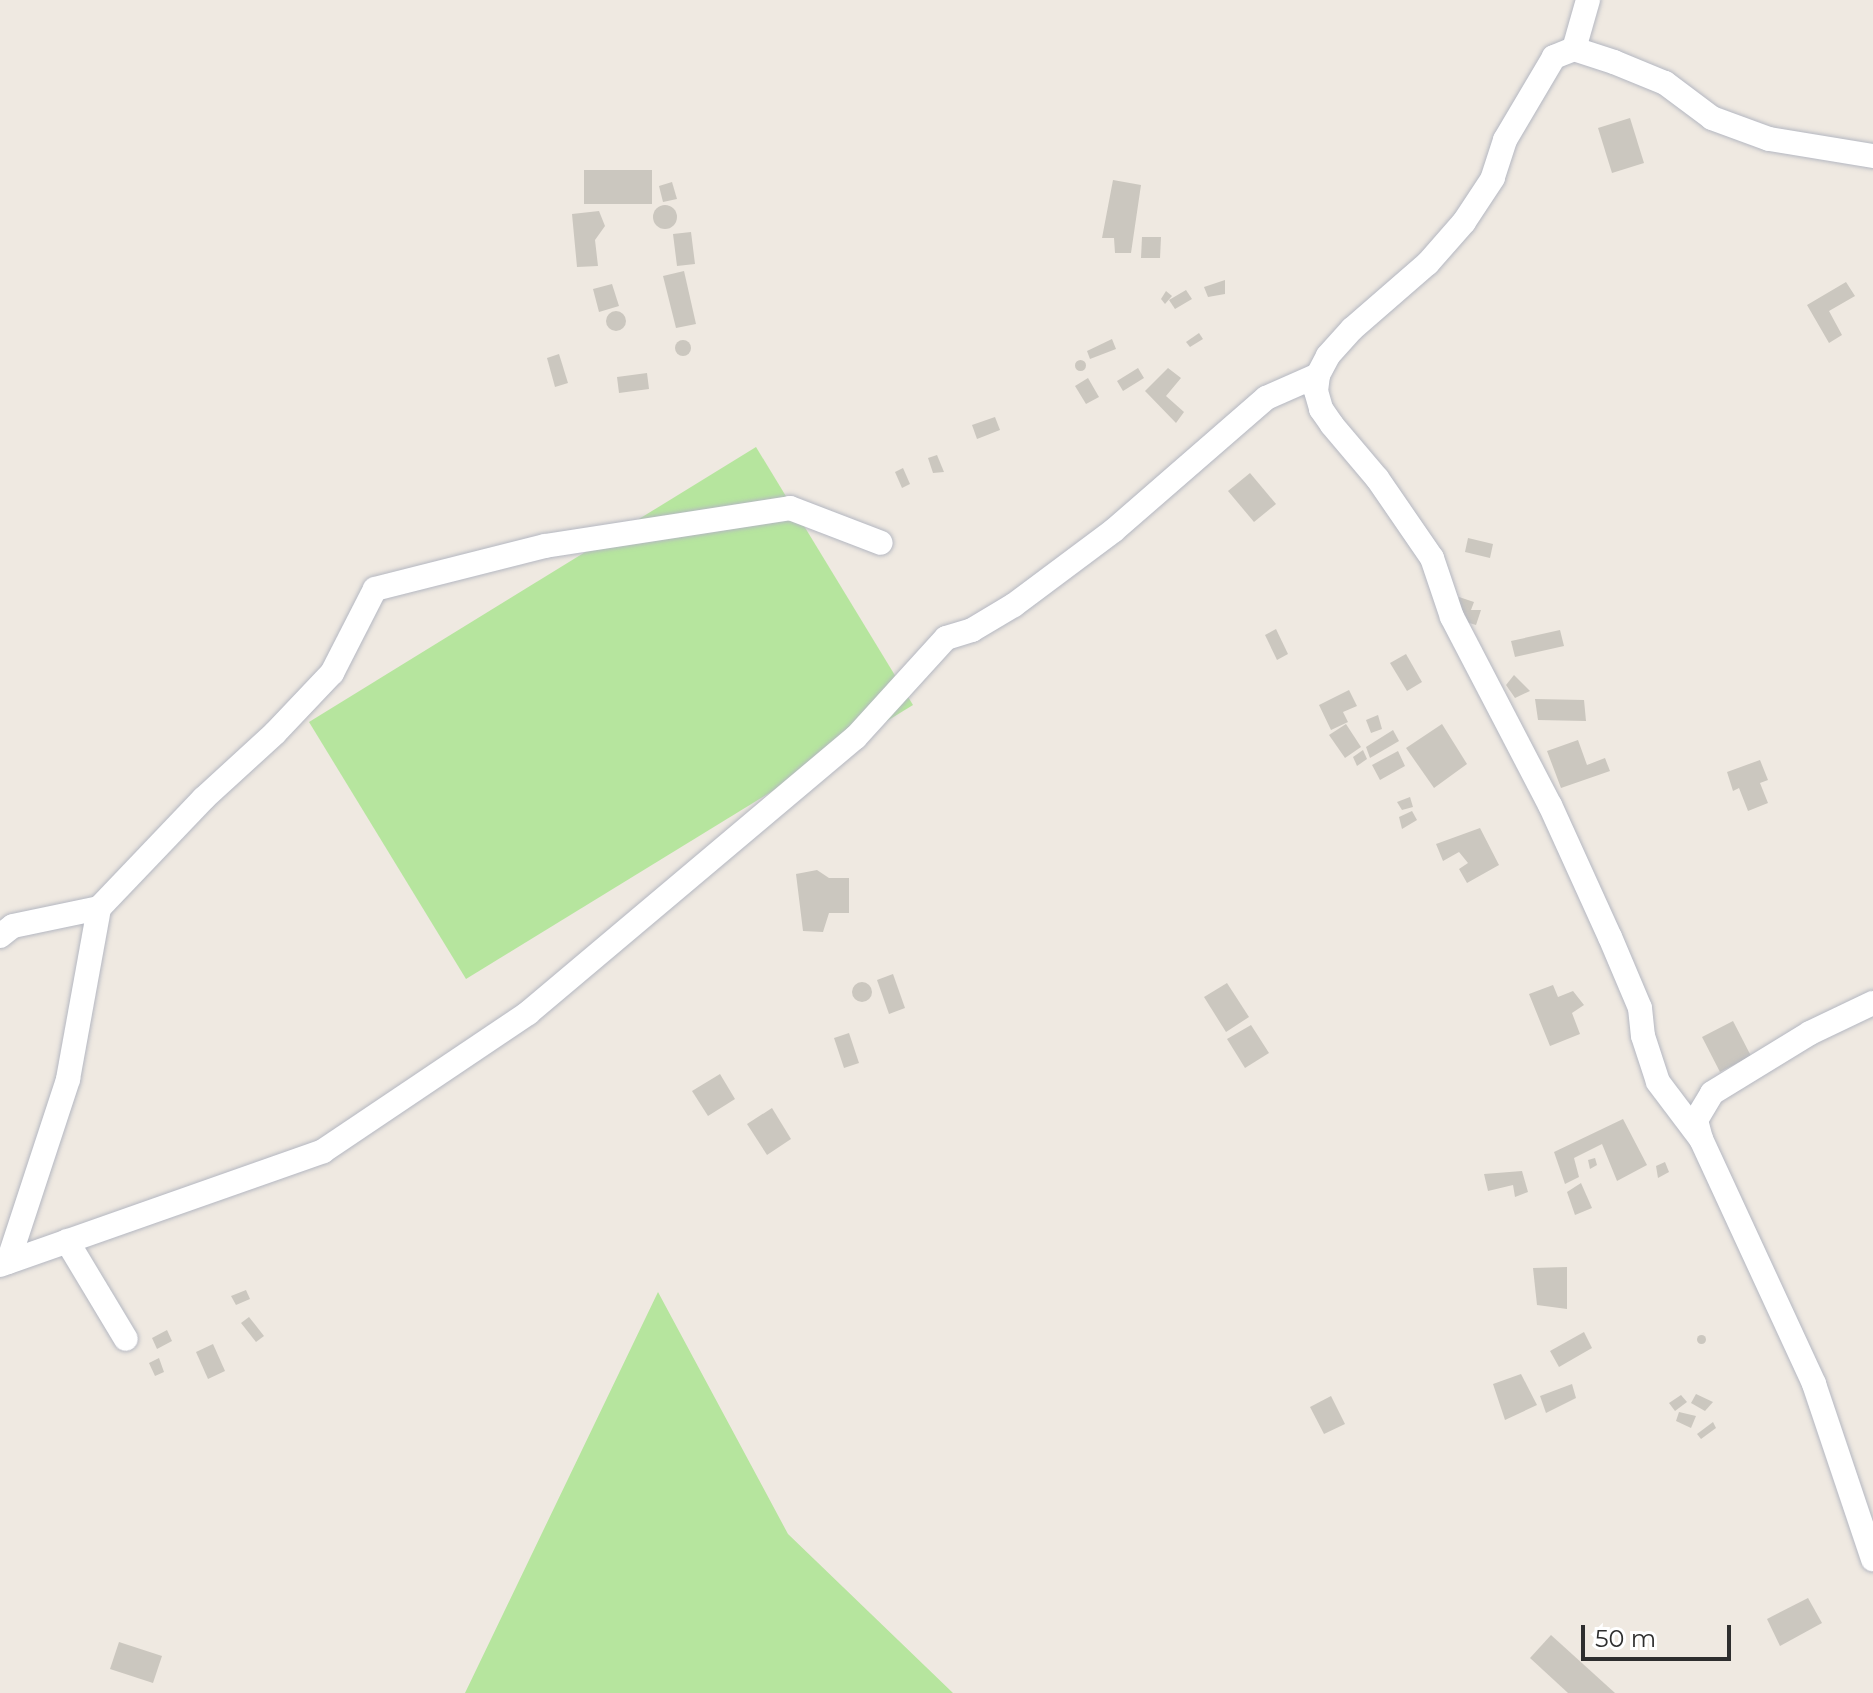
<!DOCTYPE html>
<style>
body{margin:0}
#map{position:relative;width:1873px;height:1693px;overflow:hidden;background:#efe9e1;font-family:Montserrat,sans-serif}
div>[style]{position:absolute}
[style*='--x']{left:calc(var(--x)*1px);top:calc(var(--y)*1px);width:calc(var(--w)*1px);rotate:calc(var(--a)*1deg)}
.green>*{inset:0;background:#b6e59e}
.building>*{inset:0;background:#cbc7bf}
.round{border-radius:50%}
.roads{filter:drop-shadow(0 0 2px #b4b7c1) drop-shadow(0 0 2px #b4b7c1)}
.street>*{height:24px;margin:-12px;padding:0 12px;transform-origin:12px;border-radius:12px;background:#fff}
span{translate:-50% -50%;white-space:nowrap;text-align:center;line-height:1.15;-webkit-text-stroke:7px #fff;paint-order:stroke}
.scale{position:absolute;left:1581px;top:1625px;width:150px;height:36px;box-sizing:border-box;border:4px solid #2e2e2e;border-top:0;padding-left:10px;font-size:24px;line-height:28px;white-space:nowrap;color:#2e2e2e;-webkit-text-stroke:6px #fff;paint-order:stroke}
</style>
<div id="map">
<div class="green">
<div style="clip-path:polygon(756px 447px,913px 705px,466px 979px,309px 722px)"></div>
<div style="clip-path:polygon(658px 1292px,788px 1534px,953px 1693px,465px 1693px)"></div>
</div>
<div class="building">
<div style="clip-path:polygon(1630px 118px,1644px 163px,1612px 173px,1598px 128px)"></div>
<div style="clip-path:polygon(584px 170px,652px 170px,652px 204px,584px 204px)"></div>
<div style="clip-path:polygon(1113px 180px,1141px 185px,1131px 253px,1115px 253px,1114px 238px,1102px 238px)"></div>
<div style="clip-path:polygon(672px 182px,677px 199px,663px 202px,659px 186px)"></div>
<div class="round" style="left:653px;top:205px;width:24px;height:24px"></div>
<div style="clip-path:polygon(599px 211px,605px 226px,595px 240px,598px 266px,577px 267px,572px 214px)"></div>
<div style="clip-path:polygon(691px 232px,695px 264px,677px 266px,673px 234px)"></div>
<div style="clip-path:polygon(1142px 237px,1161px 237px,1160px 258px,1141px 258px)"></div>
<div style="clip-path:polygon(684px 271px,696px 324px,676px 328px,663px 276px)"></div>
<div style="clip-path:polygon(1225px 280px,1225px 294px,1208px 297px,1204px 287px)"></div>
<div style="clip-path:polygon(1846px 282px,1855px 296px,1829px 311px,1842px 335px,1829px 343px,1807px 305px)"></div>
<div style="clip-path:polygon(612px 284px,619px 306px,599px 312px,593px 289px)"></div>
<div style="clip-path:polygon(1186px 290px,1192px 299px,1175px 309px,1169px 300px)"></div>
<div style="clip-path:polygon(1166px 291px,1172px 296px,1165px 304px,1161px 299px)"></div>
<div class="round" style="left:606px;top:311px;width:20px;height:20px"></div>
<div style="clip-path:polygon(1199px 333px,1203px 339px,1190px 347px,1186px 342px)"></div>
<div style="clip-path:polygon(1112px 339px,1116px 349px,1090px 359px,1087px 351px)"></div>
<div class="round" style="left:675px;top:340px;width:16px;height:16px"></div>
<div style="clip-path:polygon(559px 354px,568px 383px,555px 387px,547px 358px)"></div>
<div class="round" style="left:1074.5px;top:359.5px;width:11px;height:11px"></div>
<div style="clip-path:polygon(1138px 368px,1144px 378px,1123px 391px,1117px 381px)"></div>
<div style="clip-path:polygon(1168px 368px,1181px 378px,1166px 396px,1184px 412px,1176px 423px,1145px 391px)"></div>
<div style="clip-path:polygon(647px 373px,649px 389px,619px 393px,617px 377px)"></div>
<div style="clip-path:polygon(1088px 378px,1099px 397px,1086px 404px,1075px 386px)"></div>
<div style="clip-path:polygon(995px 417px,1000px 430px,977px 439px,972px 425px)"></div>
<div style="clip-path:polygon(937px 455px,944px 472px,933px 473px,928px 458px)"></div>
<div style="clip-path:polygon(903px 468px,910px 484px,902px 488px,895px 472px)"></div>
<div style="clip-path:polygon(1250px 473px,1276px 504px,1254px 522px,1228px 491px)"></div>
<div style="clip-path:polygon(1468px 538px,1493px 544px,1490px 558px,1465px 552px)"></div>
<div style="clip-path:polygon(1459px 597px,1474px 602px,1471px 610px,1481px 610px,1476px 625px,1466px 622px,1448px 628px)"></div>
<div style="clip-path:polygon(1276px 629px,1288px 654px,1277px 660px,1265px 635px)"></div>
<div style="clip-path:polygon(1560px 630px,1564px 646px,1515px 657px,1511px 641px)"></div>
<div style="clip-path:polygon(1406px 654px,1422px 682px,1407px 691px,1390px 663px)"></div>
<div style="clip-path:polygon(1514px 675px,1530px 691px,1515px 698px,1506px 685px)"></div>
<div style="clip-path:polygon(1349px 690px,1357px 706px,1343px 712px,1348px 722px,1331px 730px,1319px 705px)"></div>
<div style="clip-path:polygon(1535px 699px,1584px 700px,1586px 721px,1538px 720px)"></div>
<div style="clip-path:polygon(1378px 715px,1382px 729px,1371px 733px,1366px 720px)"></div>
<div style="clip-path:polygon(1346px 724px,1361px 747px,1345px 758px,1329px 735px)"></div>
<div style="clip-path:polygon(1442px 724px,1467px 764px,1434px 788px,1406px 748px)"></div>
<div style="clip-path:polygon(1393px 730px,1399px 741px,1370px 758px,1366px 747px)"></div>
<div style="clip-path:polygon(1578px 740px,1587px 765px,1605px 758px,1610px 771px,1561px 788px,1547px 751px)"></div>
<div style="clip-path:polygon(1363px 750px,1367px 759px,1357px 766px,1353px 757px)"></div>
<div style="clip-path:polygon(1398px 751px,1405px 766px,1380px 780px,1372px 765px)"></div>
<div style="clip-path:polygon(1760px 760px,1768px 780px,1760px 783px,1768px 803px,1748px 811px,1739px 788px,1733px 791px,1727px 772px)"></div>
<div style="clip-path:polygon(1410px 797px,1413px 807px,1402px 810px,1397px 802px)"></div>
<div style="clip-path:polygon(1412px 811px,1417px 820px,1402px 829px,1399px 817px)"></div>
<div style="clip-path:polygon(1480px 828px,1499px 865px,1467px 883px,1459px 869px,1468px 863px,1459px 852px,1443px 861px,1436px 844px)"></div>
<div style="clip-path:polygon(817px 870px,829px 878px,849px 878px,849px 913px,829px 913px,823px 932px,803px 931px,796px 874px)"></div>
<div style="clip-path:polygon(893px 974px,905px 1008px,889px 1014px,877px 980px)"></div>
<div class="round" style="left:852px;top:982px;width:20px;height:20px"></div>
<div style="clip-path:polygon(1227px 983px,1249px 1017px,1226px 1032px,1204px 997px)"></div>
<div style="clip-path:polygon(1553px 985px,1558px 997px,1573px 991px,1584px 1005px,1572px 1013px,1580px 1034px,1550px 1046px,1529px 994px)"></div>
<div style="clip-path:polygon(1733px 1021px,1751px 1056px,1720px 1072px,1702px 1037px)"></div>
<div style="clip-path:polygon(1251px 1025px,1269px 1053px,1245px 1068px,1227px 1039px)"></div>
<div style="clip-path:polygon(849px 1033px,859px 1063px,844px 1068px,834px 1038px)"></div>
<div style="clip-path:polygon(720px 1074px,735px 1099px,708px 1116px,692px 1091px)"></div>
<div style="clip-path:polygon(772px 1108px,791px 1139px,767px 1155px,747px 1124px)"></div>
<div style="clip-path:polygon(1623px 1119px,1647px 1165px,1617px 1181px,1602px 1144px,1574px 1158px,1579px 1177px,1565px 1184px,1554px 1152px)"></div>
<div style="clip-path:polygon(1595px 1158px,1597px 1165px,1590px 1169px,1588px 1160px)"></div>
<div style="clip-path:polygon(1665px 1162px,1669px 1172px,1658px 1178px,1656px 1166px)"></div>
<div style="clip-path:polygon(1522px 1171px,1528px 1192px,1515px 1197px,1513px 1185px,1488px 1191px,1484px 1174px)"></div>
<div style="clip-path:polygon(1581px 1183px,1592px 1208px,1575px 1215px,1567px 1192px)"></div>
<div style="clip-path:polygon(1567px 1267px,1567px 1309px,1537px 1305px,1533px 1268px)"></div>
<div style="clip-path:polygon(246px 1290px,250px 1299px,236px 1305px,231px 1296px)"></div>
<div style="clip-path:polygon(249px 1317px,264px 1336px,256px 1342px,241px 1323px)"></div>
<div style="clip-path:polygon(167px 1330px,172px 1341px,157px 1349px,152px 1338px)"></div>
<div style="clip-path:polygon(1584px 1332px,1592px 1348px,1559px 1367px,1550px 1351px)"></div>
<div class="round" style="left:1696.5px;top:1334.5px;width:9px;height:9px"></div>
<div style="clip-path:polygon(213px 1344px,225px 1371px,208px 1379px,196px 1352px)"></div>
<div style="clip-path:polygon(159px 1358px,164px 1372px,155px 1376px,149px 1363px)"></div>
<div style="clip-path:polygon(1521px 1374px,1537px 1405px,1505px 1420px,1493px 1384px)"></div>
<div style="clip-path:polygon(1572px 1384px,1576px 1398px,1546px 1413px,1540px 1396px)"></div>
<div style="clip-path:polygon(1696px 1394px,1713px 1402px,1705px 1411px,1691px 1403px)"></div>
<div style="clip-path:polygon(1681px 1395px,1687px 1402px,1675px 1411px,1669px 1403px)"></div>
<div style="clip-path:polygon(1331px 1396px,1345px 1424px,1324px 1434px,1310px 1407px)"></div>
<div style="clip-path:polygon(1679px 1412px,1696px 1416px,1691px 1428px,1676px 1421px)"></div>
<div style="clip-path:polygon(1713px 1422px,1716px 1428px,1701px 1439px,1697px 1434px)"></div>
<div style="clip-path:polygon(1808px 1598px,1822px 1623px,1780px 1646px,1767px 1619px)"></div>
<div style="clip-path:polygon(1551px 1635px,1615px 1693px,1568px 1693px,1530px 1658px)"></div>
<div style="clip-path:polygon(119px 1642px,162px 1656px,153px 1683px,110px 1669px)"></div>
</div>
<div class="roads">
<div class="street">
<div style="--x:1574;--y:49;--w:51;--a:-74.1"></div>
<div style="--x:1873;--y:156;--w:105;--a:-170.7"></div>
<div style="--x:1769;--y:139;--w:61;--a:-159.8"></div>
<div style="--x:1712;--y:118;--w:59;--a:-143.3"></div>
<div style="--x:1665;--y:83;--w:55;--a:-157.6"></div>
<div style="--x:1614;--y:62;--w:42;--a:-162"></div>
<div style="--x:1574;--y:49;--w:22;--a:158"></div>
<div style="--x:1554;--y:57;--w:96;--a:120.6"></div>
<div style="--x:1505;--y:140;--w:40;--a:108"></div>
<div style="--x:1493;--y:178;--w:53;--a:123.4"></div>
<div style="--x:1464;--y:222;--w:55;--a:131.3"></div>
<div style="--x:1428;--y:263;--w:101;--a:139"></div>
<div style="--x:1352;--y:329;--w:36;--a:132"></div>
<div style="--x:1328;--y:356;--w:21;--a:118"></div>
<div style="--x:1318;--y:375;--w:16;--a:97"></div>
<div style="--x:1316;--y:391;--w:19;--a:74"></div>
<div style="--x:1321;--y:409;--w:19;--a:55"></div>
<div style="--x:1332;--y:425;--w:70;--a:49.7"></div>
<div style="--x:1377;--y:478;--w:97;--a:55.5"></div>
<div style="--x:1432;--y:558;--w:62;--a:71.3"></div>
<div style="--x:1452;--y:617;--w:212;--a:62.5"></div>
<div style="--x:1550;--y:805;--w:145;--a:65.6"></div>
<div style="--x:1610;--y:937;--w:77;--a:67.1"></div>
<div style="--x:1640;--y:1008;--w:28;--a:84"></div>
<div style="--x:1643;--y:1036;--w:48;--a:71.9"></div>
<div style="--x:1658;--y:1082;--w:71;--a:53"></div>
<div style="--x:1701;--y:1139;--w:270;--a:65.2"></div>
<div style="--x:1814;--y:1384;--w:185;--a:71.4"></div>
<div style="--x:0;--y:936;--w:16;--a:-38"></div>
<div style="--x:13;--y:926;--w:88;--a:-11.8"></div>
<div style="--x:99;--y:908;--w:151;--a:-46.3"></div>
<div style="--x:203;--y:799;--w:98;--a:-42.5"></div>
<div style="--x:275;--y:733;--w:83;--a:-46.5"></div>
<div style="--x:332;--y:673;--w:94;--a:-62.9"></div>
<div style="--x:375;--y:589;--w:175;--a:-14.2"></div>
<div style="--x:545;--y:546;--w:248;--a:-8.8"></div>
<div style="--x:790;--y:508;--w:97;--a:21"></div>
<div style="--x:1701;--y:1139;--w:20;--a:-105"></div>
<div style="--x:1696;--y:1120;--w:31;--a:-59"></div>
<div style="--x:1712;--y:1093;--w:115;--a:-31.5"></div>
<div style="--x:1810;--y:1033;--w:70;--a:-25.5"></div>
<div style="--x:67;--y:1241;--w:114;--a:59"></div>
<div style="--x:8;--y:1262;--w:193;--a:-71.8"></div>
<div style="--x:68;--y:1079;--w:174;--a:-79.7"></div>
<div style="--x:0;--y:1265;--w:343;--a:-19.4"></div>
<div style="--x:323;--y:1151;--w:247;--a:-33.9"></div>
<div style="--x:528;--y:1013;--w:427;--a:-40.1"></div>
<div style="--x:855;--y:738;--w:135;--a:-47.7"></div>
<div style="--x:946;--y:638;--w:27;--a:-17"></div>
<div style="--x:972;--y:630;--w:49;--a:-30.8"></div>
<div style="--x:1014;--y:605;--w:124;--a:-36.8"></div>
<div style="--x:1113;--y:531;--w:203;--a:-41"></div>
<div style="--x:1266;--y:398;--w:57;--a:-23.9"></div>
</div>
</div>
<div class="scale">50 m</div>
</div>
